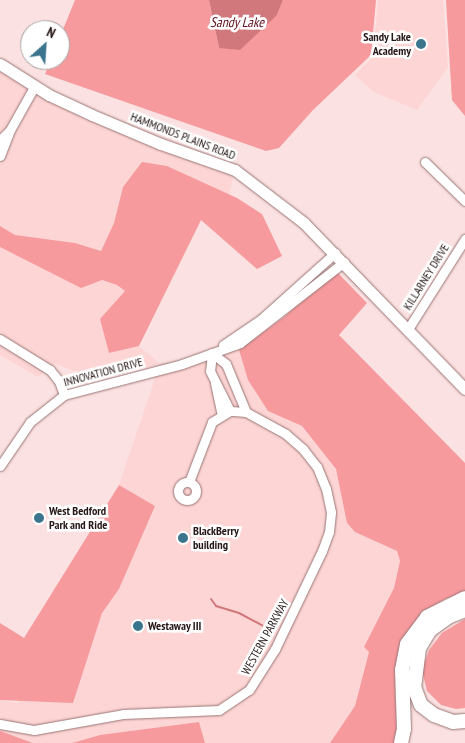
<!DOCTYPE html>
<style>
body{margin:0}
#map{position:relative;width:465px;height:743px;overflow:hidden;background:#fbe1e1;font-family:"PT Sans Narrow",sans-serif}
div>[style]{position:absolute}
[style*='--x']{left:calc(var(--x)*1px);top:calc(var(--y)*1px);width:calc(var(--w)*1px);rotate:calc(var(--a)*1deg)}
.built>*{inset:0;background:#fdd5d5}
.green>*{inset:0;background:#f69a9d}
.water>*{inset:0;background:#d1787c}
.stream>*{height:2px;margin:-1px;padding:0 1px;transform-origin:1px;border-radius:1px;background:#d1787c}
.roads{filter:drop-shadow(0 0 1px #997474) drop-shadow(0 0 1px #997474)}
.minor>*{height:9px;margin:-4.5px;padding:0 4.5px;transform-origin:4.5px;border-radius:4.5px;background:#fff}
.minor>.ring{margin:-4.5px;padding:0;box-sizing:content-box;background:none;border:9px solid #fff;border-radius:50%}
.major>*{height:11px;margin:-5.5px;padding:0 5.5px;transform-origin:5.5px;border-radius:5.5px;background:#fff}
.highway>*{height:14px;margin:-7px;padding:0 7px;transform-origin:7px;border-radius:7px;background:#fff}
.dots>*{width:14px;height:14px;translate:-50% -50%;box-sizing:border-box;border:2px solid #fff;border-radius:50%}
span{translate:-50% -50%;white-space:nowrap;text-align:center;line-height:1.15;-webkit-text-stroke:5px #fff;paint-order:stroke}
.poi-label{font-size:12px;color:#261717;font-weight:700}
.right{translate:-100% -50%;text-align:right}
.left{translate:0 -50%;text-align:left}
.street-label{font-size:12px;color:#261717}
.water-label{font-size:14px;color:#64131f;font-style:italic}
.north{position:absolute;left:20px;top:20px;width:50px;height:50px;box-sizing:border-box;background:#fff;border:1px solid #a8a2a2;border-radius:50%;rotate:26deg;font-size:14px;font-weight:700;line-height:20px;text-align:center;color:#261717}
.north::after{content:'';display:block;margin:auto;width:18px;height:22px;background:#3a748d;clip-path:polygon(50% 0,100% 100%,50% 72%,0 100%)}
</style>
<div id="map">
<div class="built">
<div style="clip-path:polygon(378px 0,443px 0,448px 67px,417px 110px,374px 92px,355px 75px,373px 57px)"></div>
<div style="clip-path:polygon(0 64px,34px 87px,235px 170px,229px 195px,142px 162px,123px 187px,114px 223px,101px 251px,75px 243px,15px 235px,0 226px)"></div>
<div style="clip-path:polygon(0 247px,21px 257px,117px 285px,125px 292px,100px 319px,109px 353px,139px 346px,160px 364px,239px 350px,248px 380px,268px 410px,302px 426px,336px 469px,347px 523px,355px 532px,397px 551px,400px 561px,394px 589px,364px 647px,369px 652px,355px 706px,330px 743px,205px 743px,199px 722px,100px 735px,72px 743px,33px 743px,0 731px,0 700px,17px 703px,92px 639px,102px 612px,119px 589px,155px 506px,119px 485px,160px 364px,94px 378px,55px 364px,38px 377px,0 355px)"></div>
</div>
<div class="green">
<div style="clip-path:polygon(75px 0,209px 0,219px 48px,277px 15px,283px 0,376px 0,371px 55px,313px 110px,279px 148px,266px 151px,45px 74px,51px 60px,60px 60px,60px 37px)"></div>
<div style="clip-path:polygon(446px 0,465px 0,465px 116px,452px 100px)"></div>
<div style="clip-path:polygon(142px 162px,167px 166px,237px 198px,262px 214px,282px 256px,257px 269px,201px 220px,139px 346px,109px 353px,100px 319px,125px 291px,117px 285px,102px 280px,81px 288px,0 247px,0 226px,15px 235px,75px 243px,101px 251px,114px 223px,123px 187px)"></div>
<div style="clip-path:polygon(336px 271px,367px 303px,339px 335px,465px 463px,465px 593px,445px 599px,421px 614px,400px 649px,395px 677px,397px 743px,330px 743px,355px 706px,369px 652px,364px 647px,394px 588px,400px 561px,397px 551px,355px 532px,347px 523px,336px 469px,302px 426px,268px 411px,248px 380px,239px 350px,284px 317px)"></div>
<div style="clip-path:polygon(119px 485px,155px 506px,119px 589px,102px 613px,73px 703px,0 700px,0 623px,24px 638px)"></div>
<div style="clip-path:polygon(465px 619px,465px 708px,456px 709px,441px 705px,427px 691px,422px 670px,429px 650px,442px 633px)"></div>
<div style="clip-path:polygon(199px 722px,205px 743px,72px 743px,100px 735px)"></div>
<div style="clip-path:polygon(0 731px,33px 743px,0 743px)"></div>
</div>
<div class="water">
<div style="clip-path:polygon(209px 0,283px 0,277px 15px,240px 50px,219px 48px)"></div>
</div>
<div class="stream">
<div style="--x:211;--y:599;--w:9;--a:54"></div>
<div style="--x:216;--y:606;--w:24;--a:17"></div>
<div style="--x:239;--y:613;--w:32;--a:28"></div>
</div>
<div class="roads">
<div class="minor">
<div style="--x:0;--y:140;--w:14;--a:-45"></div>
<div style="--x:0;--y:156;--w:28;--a:-69"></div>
<div style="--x:10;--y:130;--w:49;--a:-60.8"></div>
<div style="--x:425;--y:162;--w:56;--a:44.3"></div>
<div style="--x:408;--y:329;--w:107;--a:-57.7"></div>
<div style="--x:0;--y:339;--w:59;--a:31.8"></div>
<div style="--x:50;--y:370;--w:14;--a:51"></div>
<div style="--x:59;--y:381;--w:15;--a:70"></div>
<div style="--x:223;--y:345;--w:45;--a:-34"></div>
<div style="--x:260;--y:320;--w:101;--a:-41.8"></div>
<div style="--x:212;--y:353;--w:18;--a:38"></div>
<div style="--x:226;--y:364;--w:52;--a:67.4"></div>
<div style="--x:212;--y:353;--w:18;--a:96"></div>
<div style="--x:210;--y:371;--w:45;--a:63.4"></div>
<div style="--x:215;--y:383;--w:33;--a:78"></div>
<div style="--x:0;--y:466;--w:53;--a:-55.7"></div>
<div style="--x:30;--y:422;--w:43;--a:-38.5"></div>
<div style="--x:64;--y:395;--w:122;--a:-14.7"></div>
<div style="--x:182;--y:364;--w:62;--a:-19.9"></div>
<div style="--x:240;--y:343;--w:132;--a:-37.9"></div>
<div class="ring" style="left:178px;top:482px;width:9px;height:9px"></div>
<div style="--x:0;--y:724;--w:35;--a:10"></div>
<div style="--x:34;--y:730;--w:90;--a:-10.2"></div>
<div style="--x:123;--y:714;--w:96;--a:-2.4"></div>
<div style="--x:219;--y:710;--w:36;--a:-34"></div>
<div style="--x:249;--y:690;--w:49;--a:-57.6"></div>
<div style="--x:275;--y:649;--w:109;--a:-64.4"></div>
<div style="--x:322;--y:551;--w:20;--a:-70"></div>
<div style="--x:329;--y:532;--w:20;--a:-84"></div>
<div style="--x:331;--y:512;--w:24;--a:-102"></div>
<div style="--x:326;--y:489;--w:24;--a:-112"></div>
<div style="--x:317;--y:467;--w:23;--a:-128"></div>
<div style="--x:303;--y:449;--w:23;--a:-139"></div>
<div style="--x:286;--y:434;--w:46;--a:-151.2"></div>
<div style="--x:246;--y:412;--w:16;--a:-176"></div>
<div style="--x:230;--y:411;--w:21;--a:149"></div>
<div style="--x:212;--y:422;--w:64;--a:111"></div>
</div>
<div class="major">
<div style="--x:0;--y:64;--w:58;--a:32.3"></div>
<div style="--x:49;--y:95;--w:47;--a:24.9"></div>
<div style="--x:92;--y:115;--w:75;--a:22.8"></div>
<div style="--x:161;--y:144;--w:78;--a:19.4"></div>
<div style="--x:235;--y:170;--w:87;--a:37.5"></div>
<div style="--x:304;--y:223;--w:231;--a:45.9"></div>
</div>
<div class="highway">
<div style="--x:465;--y:610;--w:18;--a:158"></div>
<div style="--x:448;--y:617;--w:22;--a:144"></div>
<div style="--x:430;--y:630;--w:21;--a:121"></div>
<div style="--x:419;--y:648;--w:39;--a:97"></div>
<div style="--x:414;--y:687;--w:19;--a:69"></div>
<div style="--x:421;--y:705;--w:16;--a:38"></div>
<div style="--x:434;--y:715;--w:20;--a:20"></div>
<div style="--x:453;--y:722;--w:12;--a:-5"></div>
<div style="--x:401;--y:743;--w:14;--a:-78"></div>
<div style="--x:404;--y:729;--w:59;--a:-91.9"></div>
<div style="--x:402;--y:670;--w:26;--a:-79"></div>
<div style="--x:407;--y:644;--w:34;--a:-53"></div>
<div style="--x:427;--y:617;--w:42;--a:-26.6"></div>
</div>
</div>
<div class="dots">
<div style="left:421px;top:44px;background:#3a748d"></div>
<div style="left:39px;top:518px;background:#3a748d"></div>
<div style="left:183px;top:538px;background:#3a748d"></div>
<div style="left:138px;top:626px;background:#3a748d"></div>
</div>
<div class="poi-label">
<span class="right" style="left:411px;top:44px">Sandy Lake<br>Academy</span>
<span class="left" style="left:49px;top:518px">West Bedford<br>Park and Ride</span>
<span class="left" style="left:193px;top:538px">BlackBerry<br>building</span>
<span class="left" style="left:148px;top:626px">Westaway III</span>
</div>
<div class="street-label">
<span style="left:183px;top:136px;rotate:21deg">HAMMONDS PLAINS ROAD</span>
<span style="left:426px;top:277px;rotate:-58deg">KILLARNEY DRIVE</span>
<span style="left:103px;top:372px;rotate:-15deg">INNOVATION DRIVE</span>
<span style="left:265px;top:637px;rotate:-61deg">WESTERN PARKWAY</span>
</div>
<div class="water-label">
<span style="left:237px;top:22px">Sandy Lake</span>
</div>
<div class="north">N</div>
</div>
